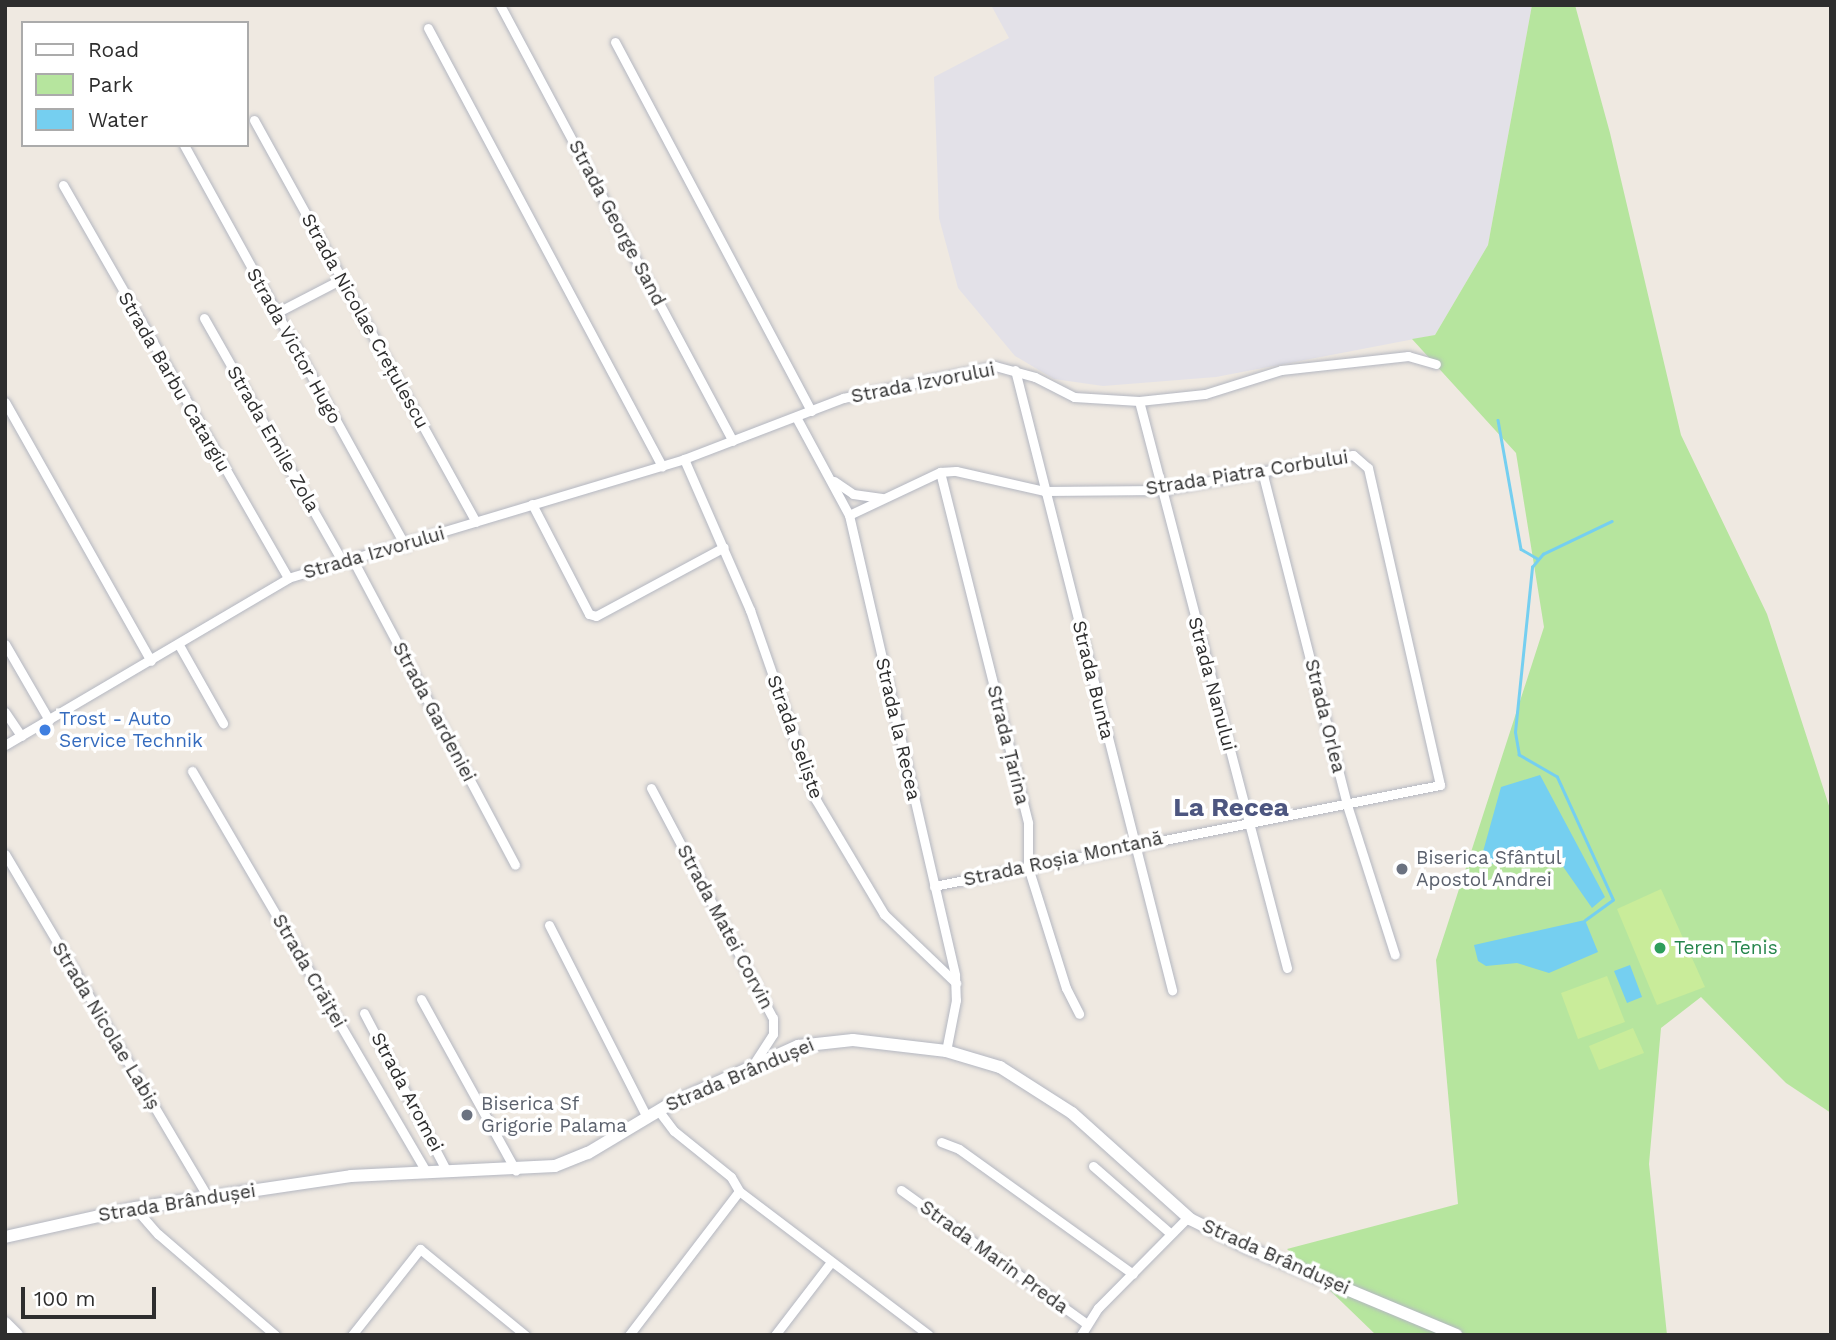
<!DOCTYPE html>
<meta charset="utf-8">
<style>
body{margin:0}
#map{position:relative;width:1836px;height:1340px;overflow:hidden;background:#efe9e1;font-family:"Work Sans",sans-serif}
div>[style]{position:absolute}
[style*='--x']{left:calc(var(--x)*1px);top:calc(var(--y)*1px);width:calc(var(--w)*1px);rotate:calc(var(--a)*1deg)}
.industrial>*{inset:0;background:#e3e1e8}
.green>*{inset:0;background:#b6e59e}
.pitch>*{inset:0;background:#c9ec9a}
.water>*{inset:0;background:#75cff0}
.stream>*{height:2.5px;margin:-1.25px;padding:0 1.25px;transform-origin:1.25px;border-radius:1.25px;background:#75cff0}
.roads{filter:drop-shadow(0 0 2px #b4b7c1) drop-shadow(0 0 2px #b4b7c1)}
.street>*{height:9px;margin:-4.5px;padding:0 4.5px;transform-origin:4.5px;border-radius:4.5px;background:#fff}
.secondary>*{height:12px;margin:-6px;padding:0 6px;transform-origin:6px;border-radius:6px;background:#fff}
.dots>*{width:19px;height:19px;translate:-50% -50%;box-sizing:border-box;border:4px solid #fff;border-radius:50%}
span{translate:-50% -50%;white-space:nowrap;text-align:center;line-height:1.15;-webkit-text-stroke:7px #fff;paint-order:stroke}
.street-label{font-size:19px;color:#2e2e2e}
.shop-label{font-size:19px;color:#366cbe}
.left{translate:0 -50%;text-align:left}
.worship-label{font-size:19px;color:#5b616d}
.leisure-label{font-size:19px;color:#27864d}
.district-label{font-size:26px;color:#4d5680;font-weight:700}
.frame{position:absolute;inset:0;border:7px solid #2e2e2e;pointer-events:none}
.legend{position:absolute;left:21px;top:21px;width:228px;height:126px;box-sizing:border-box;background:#fff;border:2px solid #ababab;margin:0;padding:9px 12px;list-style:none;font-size:21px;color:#2e2e2e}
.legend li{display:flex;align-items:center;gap:14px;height:35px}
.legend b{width:35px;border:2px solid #ababab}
.scale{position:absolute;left:21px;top:1287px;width:135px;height:32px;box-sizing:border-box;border:4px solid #2e2e2e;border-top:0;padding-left:9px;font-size:21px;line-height:24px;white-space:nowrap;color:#2e2e2e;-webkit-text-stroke:5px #fff;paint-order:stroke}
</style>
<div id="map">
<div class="industrial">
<div style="clip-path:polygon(991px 5px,1532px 5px,1488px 245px,1435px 335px,1216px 377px,1103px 386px,1054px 379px,1015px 356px,958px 288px,939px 218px,934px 77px,1009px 38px)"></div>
</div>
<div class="green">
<div style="clip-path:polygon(1532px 5px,1575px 5px,1610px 133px,1681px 435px,1767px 614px,1831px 812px,1831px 1113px,1786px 1083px,1701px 997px,1661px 1028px,1649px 1164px,1667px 1335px,1376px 1335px,1287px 1249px,1458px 1204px,1436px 960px,1544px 627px,1516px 453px,1412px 339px,1435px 335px,1488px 245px)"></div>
</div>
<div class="pitch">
<div style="clip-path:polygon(1661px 889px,1705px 987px,1657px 1005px,1617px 909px)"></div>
<div style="clip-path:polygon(1607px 976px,1625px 1022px,1578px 1039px,1561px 993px)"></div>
<div style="clip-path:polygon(1633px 1028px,1644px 1053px,1599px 1070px,1589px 1046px)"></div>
</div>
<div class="water">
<div style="clip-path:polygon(1540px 775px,1605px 897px,1592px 908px,1557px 858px,1518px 866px,1502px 862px,1479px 866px,1501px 787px)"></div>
<div style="clip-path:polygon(1585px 920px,1598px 952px,1549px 973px,1517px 963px,1486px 966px,1478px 961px,1474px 945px)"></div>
<div style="clip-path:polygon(1630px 965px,1642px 997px,1627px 1003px,1614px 971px)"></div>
</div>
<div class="stream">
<div style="--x:1498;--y:420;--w:131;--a:79.9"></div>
<div style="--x:1521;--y:549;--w:20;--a:30"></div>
<div style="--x:1585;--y:920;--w:34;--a:-36"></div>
<div style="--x:1613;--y:900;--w:135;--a:-114.5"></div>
<div style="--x:1557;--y:777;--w:44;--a:-149.9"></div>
<div style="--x:1519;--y:755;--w:23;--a:-100"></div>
<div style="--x:1515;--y:732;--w:166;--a:-84.1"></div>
<div style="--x:1532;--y:567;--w:17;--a:-50"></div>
<div style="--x:1543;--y:554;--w:76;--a:-25.6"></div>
</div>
<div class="roads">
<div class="street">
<div style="--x:500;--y:5;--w:494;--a:61.9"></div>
<div style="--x:428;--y:28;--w:497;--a:61.9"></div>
<div style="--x:615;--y:42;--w:418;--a:62"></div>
<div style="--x:254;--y:120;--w:459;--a:61.1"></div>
<div style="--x:184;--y:145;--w:458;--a:61.1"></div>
<div style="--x:63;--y:185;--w:453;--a:60.2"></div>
<div style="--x:276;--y:313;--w:74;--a:-27.3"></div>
<div style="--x:204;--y:318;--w:279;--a:60.4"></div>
<div style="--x:1015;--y:370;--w:640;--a:75.79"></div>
<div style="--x:1139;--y:401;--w:586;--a:75.37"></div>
<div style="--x:5;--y:402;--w:297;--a:60.6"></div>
<div style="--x:796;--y:417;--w:111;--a:61.6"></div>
<div style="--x:849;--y:515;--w:472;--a:77"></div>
<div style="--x:955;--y:975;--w:25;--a:88"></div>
<div style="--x:956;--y:1000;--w:52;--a:101.1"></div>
<div style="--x:684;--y:459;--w:165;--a:66.4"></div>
<div style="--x:750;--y:610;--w:201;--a:70.8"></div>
<div style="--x:816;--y:800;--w:133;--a:59.2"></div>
<div style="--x:884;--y:914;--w:100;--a:43.8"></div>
<div style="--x:940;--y:472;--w:362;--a:75.9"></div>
<div style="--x:1028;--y:823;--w:44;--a:90"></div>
<div style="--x:1028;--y:867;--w:127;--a:72.6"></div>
<div style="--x:1066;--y:988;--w:29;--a:63"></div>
<div style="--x:1263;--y:475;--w:341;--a:75.7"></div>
<div style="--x:1347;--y:805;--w:157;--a:72.3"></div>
<div style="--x:834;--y:481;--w:23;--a:34"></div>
<div style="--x:853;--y:494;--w:29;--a:8"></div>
<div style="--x:532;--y:504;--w:124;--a:62.6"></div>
<div style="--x:589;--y:614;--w:7;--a:16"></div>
<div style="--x:596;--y:616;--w:145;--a:-28.3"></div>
<div style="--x:849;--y:515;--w:101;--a:-25.3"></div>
<div style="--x:940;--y:472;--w:16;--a:-4"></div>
<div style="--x:956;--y:471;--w:90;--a:12.8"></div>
<div style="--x:1044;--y:491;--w:118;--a:-0.5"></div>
<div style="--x:1162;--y:490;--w:194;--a:-10.4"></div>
<div style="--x:1353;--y:455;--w:20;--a:41"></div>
<div style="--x:1368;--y:468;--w:325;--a:77.2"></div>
<div style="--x:1440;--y:785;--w:516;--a:168.71"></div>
<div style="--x:353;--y:560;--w:345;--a:62"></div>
<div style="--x:5;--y:644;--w:88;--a:59.9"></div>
<div style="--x:179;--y:645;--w:90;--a:60.6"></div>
<div style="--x:5;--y:712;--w:29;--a:56"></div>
<div style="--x:5;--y:745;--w:329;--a:-30.5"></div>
<div style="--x:288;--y:578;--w:413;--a:-16.7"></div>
<div style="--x:684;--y:459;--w:170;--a:-21"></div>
<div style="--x:843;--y:398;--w:155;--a:-11.9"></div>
<div style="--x:995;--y:366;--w:41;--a:15.4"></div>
<div style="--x:1035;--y:377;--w:44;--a:27.1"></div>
<div style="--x:1074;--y:397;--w:65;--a:3.5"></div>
<div style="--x:1139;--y:401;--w:66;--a:-6.1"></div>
<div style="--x:1205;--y:394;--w:80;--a:-17.5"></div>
<div style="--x:1281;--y:370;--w:128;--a:-6.3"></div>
<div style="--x:1408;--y:356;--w:29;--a:16"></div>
<div style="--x:192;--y:771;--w:464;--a:59.7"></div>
<div style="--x:651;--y:788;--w:260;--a:62.1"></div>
<div style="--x:773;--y:1018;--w:16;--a:90"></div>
<div style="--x:773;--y:1034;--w:38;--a:123"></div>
<div style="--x:5;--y:854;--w:399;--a:59.4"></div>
<div style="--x:549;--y:925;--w:216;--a:63"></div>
<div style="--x:421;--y:999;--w:196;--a:61.1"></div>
<div style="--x:364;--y:1013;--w:179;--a:62.4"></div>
<div style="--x:658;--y:1110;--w:26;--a:53"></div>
<div style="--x:674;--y:1131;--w:73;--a:38.9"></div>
<div style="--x:731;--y:1177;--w:16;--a:60"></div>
<div style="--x:739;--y:1191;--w:238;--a:37.2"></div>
<div style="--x:941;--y:1142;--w:19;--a:21"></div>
<div style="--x:959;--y:1149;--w:214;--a:35.7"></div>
<div style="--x:1093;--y:1166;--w:103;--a:41.1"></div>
<div style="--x:901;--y:1190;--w:229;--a:35.8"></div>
<div style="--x:135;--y:1208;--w:35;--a:49"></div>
<div style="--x:158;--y:1234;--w:155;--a:40.8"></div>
<div style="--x:352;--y:1335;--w:110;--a:-51.7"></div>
<div style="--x:420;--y:1249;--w:136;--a:39.3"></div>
<div style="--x:629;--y:1335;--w:181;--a:-52.6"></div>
<div style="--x:775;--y:1335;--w:92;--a:-52.5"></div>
<div style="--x:1081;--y:1335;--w:32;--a:-58"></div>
<div style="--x:1098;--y:1308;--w:128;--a:-45.3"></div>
</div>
<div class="secondary">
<div style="--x:5;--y:1237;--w:133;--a:-12.6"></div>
<div style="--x:135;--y:1208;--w:218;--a:-8.4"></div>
<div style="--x:351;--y:1176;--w:204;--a:-2.8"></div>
<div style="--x:555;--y:1166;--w:35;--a:-22"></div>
<div style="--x:588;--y:1153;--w:96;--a:-30.9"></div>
<div style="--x:670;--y:1104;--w:141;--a:-24.4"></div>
<div style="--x:798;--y:1046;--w:55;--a:-6.2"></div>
<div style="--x:853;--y:1040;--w:94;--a:6.7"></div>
<div style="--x:946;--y:1051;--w:56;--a:16.5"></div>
<div style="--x:1000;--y:1067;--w:85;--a:32.6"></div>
<div style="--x:1072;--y:1113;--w:159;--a:41.9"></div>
<div style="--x:1190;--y:1219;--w:63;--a:26.6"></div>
<div style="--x:1246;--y:1247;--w:228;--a:22.7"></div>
<div style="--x:5;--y:1323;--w:17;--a:45"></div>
</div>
</div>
<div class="dots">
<div style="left:45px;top:730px;background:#3f7fe0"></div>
<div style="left:1402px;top:869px;background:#6b7280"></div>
<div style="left:1660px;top:948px;background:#2e9e5b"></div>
<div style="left:467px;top:1115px;background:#6b7280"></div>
</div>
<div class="street-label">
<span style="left:617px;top:223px;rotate:62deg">Strada George Sand</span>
<span style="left:365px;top:321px;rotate:61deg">Strada Nicolae Crețulescu</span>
<span style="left:294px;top:346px;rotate:61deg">Strada Victor Hugo</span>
<span style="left:174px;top:382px;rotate:60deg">Strada Barbu Catargiu</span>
<span style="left:923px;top:383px;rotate:-11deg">Strada Izvorului</span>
<span style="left:273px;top:439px;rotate:60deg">Strada Emile Zola</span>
<span style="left:1247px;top:473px;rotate:-9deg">Strada Piatra Corbului</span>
<span style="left:374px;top:553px;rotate:-16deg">Strada Izvorului</span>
<span style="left:1093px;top:680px;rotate:76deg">Strada Bunta</span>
<span style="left:1212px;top:684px;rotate:75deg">Strada Nanului</span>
<span style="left:434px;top:712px;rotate:62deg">Strada Gardeniei</span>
<span style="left:1325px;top:716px;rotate:76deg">Strada Orlea</span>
<span style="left:898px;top:729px;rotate:77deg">Strada la Recea</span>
<span style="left:795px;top:737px;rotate:70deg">Strada Seliște</span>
<span style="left:1008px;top:745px;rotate:76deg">Strada Țarina</span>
<span style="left:1063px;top:859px;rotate:-12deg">Strada Roșia Montană</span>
<span style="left:725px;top:927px;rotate:62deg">Strada Matei Corvin</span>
<span style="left:309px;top:971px;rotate:60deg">Strada Crăiței</span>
<span style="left:106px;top:1026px;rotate:59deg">Strada Nicolae Labiș</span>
<span style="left:740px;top:1075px;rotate:-23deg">Strada Brândușei</span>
<span style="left:407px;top:1092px;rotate:62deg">Strada Aromei</span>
<span style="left:177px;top:1203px;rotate:-9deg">Strada Brândușei</span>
<span style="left:994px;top:1257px;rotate:36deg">Strada Marin Preda</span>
<span style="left:1276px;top:1257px;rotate:24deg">Strada Brândușei</span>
</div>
<div class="shop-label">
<span class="left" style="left:59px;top:730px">Trost - Auto<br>Service Technik</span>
</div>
<div class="worship-label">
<span class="left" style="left:1416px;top:869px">Biserica Sfântul<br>Apostol Andrei</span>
<span class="left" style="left:481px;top:1115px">Biserica Sf<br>Grigorie Palama</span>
</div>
<div class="leisure-label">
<span class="left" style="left:1674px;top:948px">Teren Tenis</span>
</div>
<div class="district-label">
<span style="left:1231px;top:808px">La Recea</span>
</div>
<div class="frame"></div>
<ul class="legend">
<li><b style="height:9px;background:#fff"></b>Road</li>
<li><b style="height:19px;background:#b6e59e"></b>Park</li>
<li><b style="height:19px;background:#75cff0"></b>Water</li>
</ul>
<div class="scale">100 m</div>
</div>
